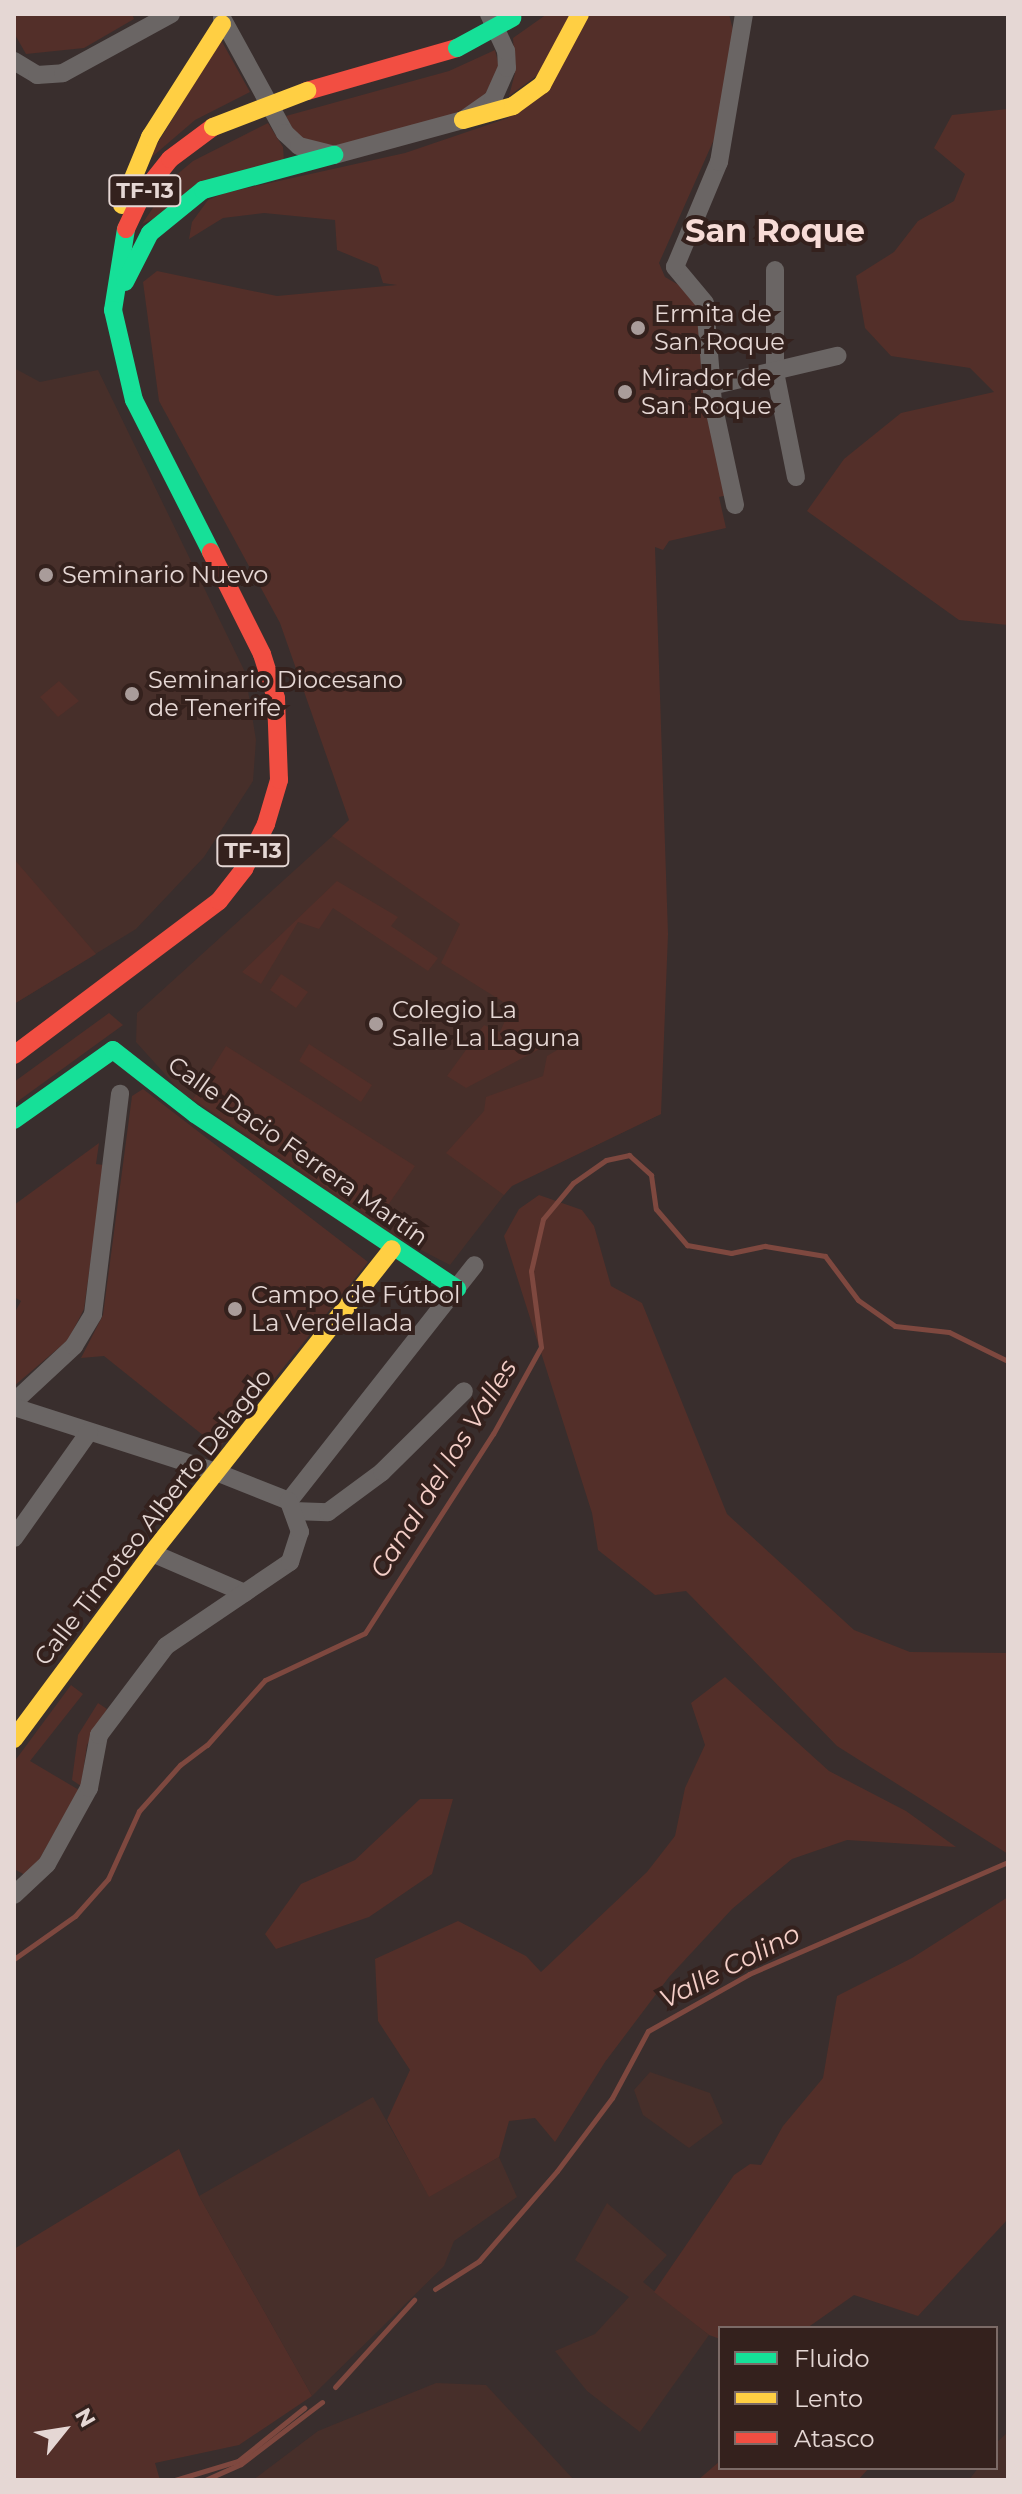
<!DOCTYPE html>
<meta charset="utf-8">
<style>
body{margin:0}
#map{position:relative;width:1022px;height:2494px;overflow:hidden;background:#392e2d;font-family:Montserrat,sans-serif}
div>[style]{position:absolute}
[style*='--x']{left:calc(var(--x)*1px);top:calc(var(--y)*1px);width:calc(var(--w)*1px);rotate:calc(var(--a)*1deg)}
.built>*{inset:0;background:#472f2a}
.green>*{inset:0;background:#532f29}
.stream>*{height:5px;margin:-2.5px;padding:0 2.5px;transform-origin:2.5px;border-radius:2.5px;background:#7e483f}
.street>*{height:18px;margin:-9px;padding:0 9px;transform-origin:9px;border-radius:9px;background:#6a6564}
.fast>*{height:18px;margin:-9px;padding:0 9px;transform-origin:9px;border-radius:9px;background:#16e098}
.slow>*{height:18px;margin:-9px;padding:0 9px;transform-origin:9px;border-radius:9px;background:#ffcf43}
.jam>*{height:18px;margin:-9px;padding:0 9px;transform-origin:9px;border-radius:9px;background:#f24e42}
.fast-bridge>*{height:18px;margin:-9px;padding:0 9px;transform-origin:9px;border-radius:9px;background:#16e098}
.slow-bridge>*{height:18px;margin:-9px;padding:0 9px;transform-origin:9px;border-radius:9px;background:#ffcf43}
.dots>*{width:22px;height:22px;translate:-50% -50%;box-sizing:border-box;border:4px solid #34211d;border-radius:50%}
span{translate:-50% -50%;white-space:nowrap;text-align:center;line-height:1.15;-webkit-text-stroke:8px #34211d;paint-order:stroke}
.shield-label span{padding:2px 6px;background:#34211d;border:2px solid;border-radius:6px;-webkit-text-stroke-width:0}
.shield-label{font-size:22px;color:#e5d7d4;font-weight:700}
.poi-label{font-size:24px;color:#e5d7d4}
.left{translate:0 -50%;text-align:left}
.street-label{font-size:24px;color:#e5d7d4}
.water-label{font-size:26px;color:#f5cfc8;font-style:italic}
.district-label{font-size:32px;color:#f7dcd7;font-weight:700}
.frame{position:absolute;inset:0;border:16px solid #e5d7d4;pointer-events:none}
.legend{position:absolute;left:718px;top:2326px;width:280px;height:144px;box-sizing:border-box;background:#34211d;border:2px solid #7b6a66;margin:0;padding:10px 14px;list-style:none;font-size:24px;color:#e5d7d4}
.legend li{display:flex;align-items:center;gap:16px;height:40px}
.legend b{width:40px;border:2px solid #7b6a66}
.north{position:absolute;left:24px;top:2390px;width:80px;height:80px;-webkit-text-stroke:6px #34211d;paint-order:stroke;rotate:60deg;font-size:22px;font-weight:700;line-height:32px;text-align:center;color:#e5d7d4}
.north::after{content:'';display:block;margin:auto;width:28px;height:36px;background:#e5d7d4;clip-path:polygon(50% 0,100% 100%,50% 72%,0 100%)}
</style>
<div id="map">
<div class="built">
<div style="clip-path:polygon(14px 368px,40px 382px,98px 370px,245px 672px,256px 740px,253px 781px,204px 857px,136px 929px,14px 1004px)"></div>
<div style="clip-path:polygon(349px 821px,500px 826px,661px 1114px,511px 1186px,450px 1265px,390px 1234px,182px 1093px,136px 1042px,137px 1013px)"></div>
<div style="clip-path:polygon(650px 2072px,710px 2093px,723px 2123px,689px 2148px,643px 2115px,634px 2090px)"></div>
<div style="clip-path:polygon(373px 2097px,429px 2196px,499px 2157px,517px 2197px,454px 2241px,444px 2266px,312px 2396px,199px 2196px)"></div>
<div style="clip-path:polygon(607px 2203px,667px 2255px,643px 2282px,709px 2335px,640px 2432px,587px 2391px,555px 2351px,595px 2334px,629px 2297px,575px 2260px)"></div>
<div style="clip-path:polygon(436px 2383px,486px 2385px,574px 2480px,253px 2480px,318px 2431px)"></div>
<div style="clip-path:polygon(1008px 2432px,1008px 2480px,969px 2480px,978px 2468px,996px 2468px,996px 2443px)"></div>
</div>
<div class="green">
<div style="clip-path:polygon(14px 14px,132px 14px,134px 19px,84px 48px,26px 54px,14px 33px)"></div>
<div style="clip-path:polygon(547px 14px,571px 14px,539px 74px,509px 96px,515px 73px,513px 38px)"></div>
<div style="clip-path:polygon(590px 14px,729px 14px,734px 34px,716px 135px,659px 263px,665px 277px,684px 288px,702px 313px,728px 495px,719px 497px,726px 528px,669px 541px,663px 550px,655px 547px,668px 934px,661px 1114px,512px 1186px,504px 1195px,446px 1153px,484px 1111px,486px 1097px,543px 1076px,547px 1056px,574px 1040px,568px 1034px,466px 1088px,447px 1076px,484px 1025px,500px 1032px,511px 1007px,441px 963px,460px 924px,332px 836px,349px 820px,280px 623px,159px 401px,143px 282px,157px 271px,277px 296px,397px 285px,383px 283px,378px 267px,337px 250px,335px 220px,264px 213px,223px 218px,189px 239px,192px 222px,208px 200px,225px 193px,405px 153px,508px 118px)"></div>
<div style="clip-path:polygon(221px 40px,250px 92px,195px 120px,146px 162px)"></div>
<div style="clip-path:polygon(495px 50px,499px 66px,483px 99px,443px 119px,337px 146px,298px 139px,286px 116px,449px 71px)"></div>
<div style="clip-path:polygon(1008px 109px,1008px 625px,959px 620px,807px 511px,844px 459px,901px 413px,994px 392px,970px 368px,891px 356px,865px 328px,856px 276px,894px 252px,918px 221px,954px 201px,965px 174px,934px 148px,952px 115px)"></div>
<div style="clip-path:polygon(268px 123px,283px 147px,284px 161px,142px 224px,174px 177px,193px 161px)"></div>
<div style="clip-path:polygon(59px 681px,79px 701px,58px 717px,40px 697px)"></div>
<div style="clip-path:polygon(14px 859px,96px 954px,14px 1004px)"></div>
<div style="clip-path:polygon(337px 881px,398px 917px,391px 926px,438px 958px,428px 971px,333px 908px,319px 929px,298px 922px,261px 984px,242px 972px)"></div>
<div style="clip-path:polygon(281px 974px,308px 992px,296px 1008px,270px 990px)"></div>
<div style="clip-path:polygon(109px 1013px,123px 1025px,14px 1104px,14px 1082px)"></div>
<div style="clip-path:polygon(309px 1044px,372px 1085px,361px 1102px,299px 1061px)"></div>
<div style="clip-path:polygon(226px 1046px,415px 1166px,377px 1221px,193px 1099px)"></div>
<div style="clip-path:polygon(143px 1089px,368px 1262px,219px 1448px,104px 1356px,81px 1358px,103px 1315px,132px 1096px)"></div>
<div style="clip-path:polygon(99px 1143px,96px 1164px,104px 1165px,84px 1309px,68px 1340px,14px 1386px,14px 1314px,21px 1301px,14px 1297px,14px 1205px)"></div>
<div style="clip-path:polygon(539px 1195px,582px 1210px,594px 1226px,611px 1286px,642px 1303px,727px 1514px,854px 1630px,910px 1652px,1008px 1653px,1008px 1854px,837px 1746px,686px 1591px,655px 1595px,598px 1550px,592px 1513px,504px 1236px,519px 1209px)"></div>
<div style="clip-path:polygon(725px 1677px,829px 1771px,906px 1811px,956px 1847px,847px 1840px,792px 1859px,732px 1909px,669px 1977px,605px 2062px,555px 2142px,535px 2118px,509px 2121px,499px 2157px,429px 2197px,387px 2120px,410px 2070px,378px 2021px,375px 1959px,458px 1921px,526px 1956px,541px 1972px,647px 1872px,675px 1836px,685px 1788px,705px 1745px,691px 1703px)"></div>
<div style="clip-path:polygon(71px 1685px,83px 1694px,30px 1761px,79px 1790px,29px 1877px,14px 1869px,14px 1762px)"></div>
<div style="clip-path:polygon(98px 1703px,107px 1709px,87px 1745px,81px 1786px,72px 1780px,78px 1735px)"></div>
<div style="clip-path:polygon(420px 1799px,453px 1799px,432px 1874px,369px 1917px,276px 1949px,265px 1934px,301px 1884px,355px 1860px)"></div>
<div style="clip-path:polygon(1008px 1897px,1008px 2219px,918px 2316px,854px 2295px,807px 2328px,720px 2328px,720px 2339px,709px 2335px,654px 2292px,734px 2175px,750px 2164px,761px 2165px,783px 2126px,823px 2078px,837px 1996px,912px 1958px)"></div>
<div style="clip-path:polygon(179px 2149px,199px 2196px,312px 2396px,239px 2445px,155px 2463px,160px 2480px,14px 2480px,14px 2249px)"></div>
<div style="clip-path:polygon(720px 2461px,720px 2468px,869px 2468px,858px 2480px,698px 2480px)"></div>
</div>
<div class="stream">
<div style="--x:14;--y:1959;--w:75;--a:-35.2"></div>
<div style="--x:75;--y:1916;--w:50;--a:-48.3"></div>
<div style="--x:108;--y:1879;--w:75;--a:-65.5"></div>
<div style="--x:139;--y:1811;--w:62;--a:-48.3"></div>
<div style="--x:180;--y:1765;--w:34;--a:-37"></div>
<div style="--x:207;--y:1745;--w:87;--a:-48.3"></div>
<div style="--x:265;--y:1680;--w:110;--a:-25.2"></div>
<div style="--x:365;--y:1633;--w:237;--a:-57.3"></div>
<div style="--x:493;--y:1434;--w:99;--a:-61.1"></div>
<div style="--x:541;--y:1347;--w:77;--a:-97.5"></div>
<div style="--x:531;--y:1271;--w:53;--a:-77"></div>
<div style="--x:543;--y:1219;--w:47;--a:-50.2"></div>
<div style="--x:573;--y:1183;--w:40;--a:-34.9"></div>
<div style="--x:606;--y:1160;--w:24;--a:-12"></div>
<div style="--x:629;--y:1155;--w:30;--a:42"></div>
<div style="--x:651;--y:1175;--w:34;--a:82"></div>
<div style="--x:656;--y:1209;--w:48;--a:49.3"></div>
<div style="--x:687;--y:1245;--w:45;--a:10.3"></div>
<div style="--x:731;--y:1253;--w:35;--a:-12"></div>
<div style="--x:765;--y:1246;--w:61;--a:9.5"></div>
<div style="--x:825;--y:1256;--w:55;--a:53.1"></div>
<div style="--x:858;--y:1300;--w:45;--a:35.1"></div>
<div style="--x:895;--y:1326;--w:54;--a:6.3"></div>
<div style="--x:949;--y:1332;--w:66;--a:26.2"></div>
<div style="--x:435;--y:2289;--w:52;--a:-32.5"></div>
<div style="--x:479;--y:2261;--w:119;--a:-49.1"></div>
<div style="--x:557;--y:2171;--w:91;--a:-53"></div>
<div style="--x:612;--y:2098;--w:76;--a:-61.8"></div>
<div style="--x:648;--y:2031;--w:116;--a:-29.4"></div>
<div style="--x:749;--y:1974;--w:282;--a:-23.4"></div>
<div style="--x:335;--y:2387;--w:118;--a:-47.8"></div>
<div style="--x:175;--y:2480;--w:66;--a:-16.8"></div>
<div style="--x:238;--y:2461;--w:85;--a:-38.8"></div>
<div style="--x:205;--y:2480;--w:39;--a:-24"></div>
<div style="--x:241;--y:2464;--w:102;--a:-37.4"></div>
</div>
<div class="street">
<div style="--x:222;--y:18;--w:131;--a:61.3"></div>
<div style="--x:285;--y:133;--w:19;--a:43"></div>
<div style="--x:299;--y:146;--w:36;--a:14"></div>
<div style="--x:334;--y:155;--w:134;--a:-15.2"></div>
<div style="--x:463;--y:120;--w:37;--a:-35"></div>
<div style="--x:493;--y:99;--w:34;--a:-66"></div>
<div style="--x:507;--y:68;--w:17;--a:-93"></div>
<div style="--x:506;--y:51;--w:41;--a:-114.7"></div>
<div style="--x:14;--y:61;--w:27;--a:31"></div>
<div style="--x:37;--y:75;--w:26;--a:-4"></div>
<div style="--x:63;--y:73;--w:123;--a:-28.6"></div>
<div style="--x:775;--y:270;--w:102;--a:90"></div>
<div style="--x:775;--y:372;--w:107;--a:78.7"></div>
<div style="--x:711;--y:386;--w:130;--a:-13.4"></div>
<div style="--x:735;--y:505;--w:104;--a:-102.2"></div>
<div style="--x:713;--y:403;--w:100;--a:-94.6"></div>
<div style="--x:705;--y:303;--w:47;--a:-129.8"></div>
<div style="--x:675;--y:267;--w:114;--a:-67.3"></div>
<div style="--x:719;--y:162;--w:150;--a:-80.4"></div>
<div style="--x:14;--y:1402;--w:82;--a:-43"></div>
<div style="--x:74;--y:1346;--w:37;--a:-59"></div>
<div style="--x:93;--y:1314;--w:222;--a:-83"></div>
<div style="--x:14;--y:1407;--w:212;--a:17.8"></div>
<div style="--x:216;--y:1472;--w:79;--a:21.7"></div>
<div style="--x:289;--y:1501;--w:300;--a:-51.8"></div>
<div style="--x:293;--y:1511;--w:35;--a:2"></div>
<div style="--x:328;--y:1512;--w:67;--a:-36.5"></div>
<div style="--x:382;--y:1472;--w:115;--a:-44.6"></div>
<div style="--x:14;--y:1538;--w:130;--a:-54.7"></div>
<div style="--x:152;--y:1553;--w:101;--a:23.3"></div>
<div style="--x:14;--y:1895;--w:45;--a:-43.2"></div>
<div style="--x:47;--y:1864;--w:87;--a:-61.1"></div>
<div style="--x:89;--y:1788;--w:54;--a:-79.3"></div>
<div style="--x:99;--y:1735;--w:111;--a:-53"></div>
<div style="--x:166;--y:1646;--w:150;--a:-34.1"></div>
<div style="--x:290;--y:1562;--w:32;--a:-72"></div>
<div style="--x:300;--y:1532;--w:33;--a:-110"></div>
</div>
<div class="fast">
<div style="--x:126;--y:229;--w:82;--a:99.1"></div>
<div style="--x:113;--y:310;--w:92;--a:76.9"></div>
<div style="--x:134;--y:400;--w:170;--a:63.1"></div>
<div style="--x:125;--y:282;--w:55;--a:-63"></div>
<div style="--x:150;--y:233;--w:68;--a:-39.1"></div>
<div style="--x:203;--y:190;--w:136;--a:-15"></div>
<div style="--x:14;--y:1120;--w:121;--a:-35.3"></div>
<div style="--x:113;--y:1050;--w:104;--a:38"></div>
<div style="--x:195;--y:1114;--w:315;--a:33.7"></div>
</div>
<div class="slow">
<div style="--x:463;--y:120;--w:52;--a:-15.6"></div>
<div style="--x:513;--y:106;--w:36;--a:-36"></div>
<div style="--x:542;--y:85;--w:81;--a:-61.8"></div>
<div style="--x:122;--y:205;--w:74;--a:-67.6"></div>
<div style="--x:150;--y:137;--w:134;--a:-57.5"></div>
<div style="--x:14;--y:1739;--w:232;--a:-53.4"></div>
<div style="--x:152;--y:1553;--w:387;--a:-51.7"></div>
</div>
<div class="jam">
<div style="--x:307;--y:91;--w:156;--a:-16"></div>
<div style="--x:126;--y:229;--w:40;--a:-65"></div>
<div style="--x:143;--y:193;--w:43;--a:-51.5"></div>
<div style="--x:170;--y:159;--w:54;--a:-36.7"></div>
<div style="--x:14;--y:1055;--w:256;--a:-36.9"></div>
<div style="--x:219;--y:901;--w:41;--a:-52"></div>
<div style="--x:244;--y:869;--w:50;--a:-63.9"></div>
<div style="--x:266;--y:824;--w:46;--a:-73.5"></div>
<div style="--x:279;--y:780;--w:82;--a:-92.1"></div>
<div style="--x:276;--y:698;--w:46;--a:-107.7"></div>
<div style="--x:262;--y:654;--w:114;--a:-116.6"></div>
</div>
<div class="fast-bridge">
<div style="--x:457;--y:48;--w:63;--a:-28.6"></div>
</div>
<div class="slow-bridge">
<div style="--x:213;--y:127;--w:101;--a:-21"></div>
</div>
<div class="dots">
<div style="left:638px;top:328px;background:#a99c9a"></div>
<div style="left:625px;top:392px;background:#a99c9a"></div>
<div style="left:46px;top:575px;background:#a99c9a"></div>
<div style="left:132px;top:694px;background:#a99c9a"></div>
<div style="left:376px;top:1024px;background:#a99c9a"></div>
<div style="left:235px;top:1309px;background:#a99c9a"></div>
</div>
<div class="shield-label">
<span style="left:145px;top:191px">TF-13</span>
<span style="left:253px;top:851px">TF-13</span>
</div>
<div class="poi-label">
<span class="left" style="left:654px;top:328px">Ermita de<br>San Roque</span>
<span class="left" style="left:641px;top:392px">Mirador de<br>San Roque</span>
<span class="left" style="left:62px;top:575px">Seminario Nuevo</span>
<span class="left" style="left:148px;top:694px">Seminario Diocesano<br>de Tenerife</span>
<span class="left" style="left:392px;top:1024px">Colegio La<br>Salle La Laguna</span>
<span class="left" style="left:251px;top:1309px">Campo de Fútbol<br>La Verdellada</span>
</div>
<div class="street-label">
<span style="left:298px;top:1151px;rotate:35deg">Calle Dacio Ferrera Martín</span>
<span style="left:153px;top:1517px;rotate:-52deg">Calle Timoteo Alberto Delagdo</span>
</div>
<div class="water-label">
<span style="left:444px;top:1469px;rotate:-58deg">Canal del los Valles</span>
<span style="left:730px;top:1967px;rotate:-27deg">Valle Colino</span>
</div>
<div class="district-label">
<span style="left:775px;top:231px">San Roque</span>
</div>
<div class="frame"></div>
<ul class="legend">
<li><b style="height:10px;background:#16e098"></b>Fluido</li>
<li><b style="height:10px;background:#ffcf43"></b>Lento</li>
<li><b style="height:10px;background:#f24e42"></b>Atasco</li>
</ul>
<div class="north">N</div>
</div>
